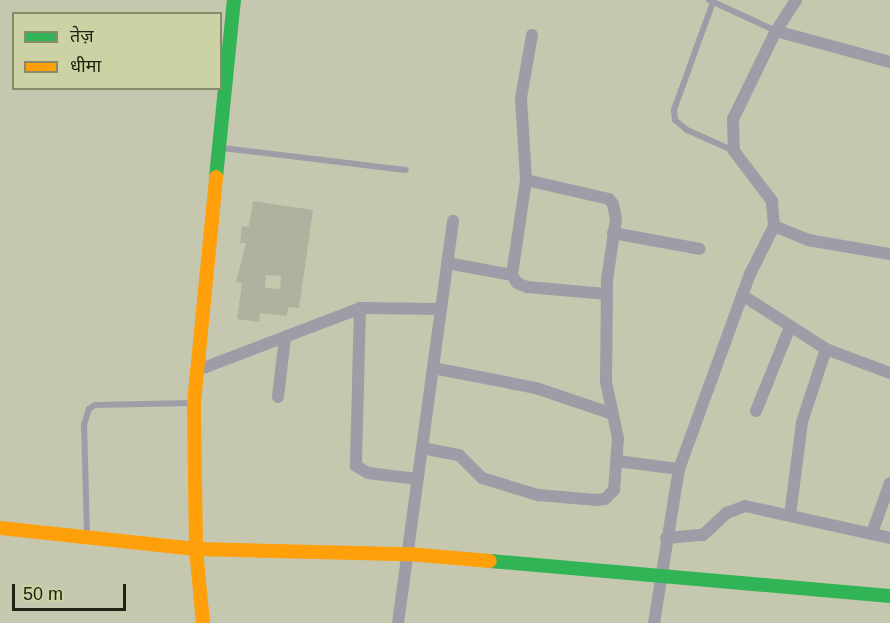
<!DOCTYPE html>
<meta charset="utf-8">
<style>
body{margin:0}
#map{position:relative;width:890px;height:623px;overflow:hidden;background:#c5c8ae;font-family:Helvetica,"Noto Sans Devanagari",sans-serif}
div>[style]{position:absolute}
[style*='--x']{left:calc(var(--x)*1px);top:calc(var(--y)*1px);width:calc(var(--w)*1px);rotate:calc(var(--a)*1deg)}
.building>*{inset:0;background:#b0b19e}
.lane>*{height:6px;margin:-3px;padding:0 3px;transform-origin:3px;border-radius:3px;background:#9e9ca7}
.street>*{height:12px;margin:-6px;padding:0 6px;transform-origin:6px;border-radius:6px;background:#9e9ca7}
.fast>*{height:14px;margin:-7px;padding:0 7px;transform-origin:7px;border-radius:7px;background:#30b455}
.slow>*{height:14px;margin:-7px;padding:0 7px;transform-origin:7px;border-radius:7px;background:#ff9f0a}
span{translate:-50% -50%;white-space:nowrap;text-align:center;line-height:1.15;-webkit-text-stroke:5px #cdd2a4;paint-order:stroke}
.legend{position:absolute;left:12px;top:12px;width:210px;height:78px;box-sizing:border-box;background:#cdd2a4;border:2px solid #888b69;margin:0;padding:8px 10px;list-style:none;font-size:18px;color:#202110}
.legend li{display:flex;align-items:center;gap:12px;height:30px}
.legend b{width:30px;border:2px solid #888b69}
.scale{position:absolute;left:12px;top:584px;width:114px;height:27px;box-sizing:border-box;border:3px solid #202110;border-top:0;padding-left:8px;font-size:18px;line-height:21px;white-space:nowrap;color:#202110;-webkit-text-stroke:4px #cdd2a4;paint-order:stroke}
</style>
<div id="map">
<div class="building">
<div style="clip-path:polygon(evenodd,253px 201px,313px 210px,299px 308px,288px 307px,287px 316px,260px 313px,259px 322px,237px 319px,242px 283px,236px 282px,246px 243px,240px 243px,242px 226px,249px 227px,253px 201px,266px 275px,281px 276px,280px 289px,265px 288px,266px 275px)"></div>
</div>
<div class="lane">
<div style="--x:709;--y:0;--w:74;--a:24.8"></div>
<div style="--x:713;--y:2;--w:115;--a:109.9"></div>
<div style="--x:674;--y:110;--w:10;--a:84"></div>
<div style="--x:675;--y:120;--w:16;--a:40"></div>
<div style="--x:687;--y:130;--w:51;--a:24.1"></div>
<div style="--x:222;--y:148;--w:185;--a:6.8"></div>
<div style="--x:87;--y:536;--w:111;--a:-91.5"></div>
<div style="--x:84;--y:425;--w:17;--a:-73"></div>
<div style="--x:89;--y:409;--w:7;--a:-34"></div>
<div style="--x:95;--y:405;--w:97;--a:-1.2"></div>
</div>
<div class="street">
<div style="--x:776;--y:31;--w:118;--a:15.2"></div>
<div style="--x:532;--y:35;--w:64;--a:99.9"></div>
<div style="--x:521;--y:98;--w:82;--a:86.5"></div>
<div style="--x:526;--y:180;--w:96;--a:98.4"></div>
<div style="--x:512;--y:275;--w:9;--a:58"></div>
<div style="--x:517;--y:283;--w:11;--a:22"></div>
<div style="--x:527;--y:287;--w:80;--a:5"></div>
<div style="--x:774;--y:226;--w:37;--a:22"></div>
<div style="--x:808;--y:240;--w:83;--a:9.7"></div>
<div style="--x:613;--y:233;--w:88;--a:10.4"></div>
<div style="--x:447;--y:263;--w:66;--a:10.5"></div>
<div style="--x:742;--y:295;--w:100;--a:32.7"></div>
<div style="--x:826;--y:349;--w:68;--a:20.6"></div>
<div style="--x:360;--y:308;--w:158;--a:91.5"></div>
<div style="--x:356;--y:466;--w:14;--a:30"></div>
<div style="--x:368;--y:473;--w:50;--a:6.8"></div>
<div style="--x:433;--y:368;--w:105;--a:11"></div>
<div style="--x:536;--y:388;--w:78;--a:18.7"></div>
<div style="--x:198;--y:370;--w:173;--a:-20.9"></div>
<div style="--x:360;--y:308;--w:81;--a:0.7"></div>
<div style="--x:278;--y:397;--w:60;--a:-83.3"></div>
<div style="--x:756;--y:411;--w:91;--a:-68"></div>
<div style="--x:422;--y:448;--w:38;--a:11"></div>
<div style="--x:459;--y:455;--w:33;--a:45"></div>
<div style="--x:482;--y:478;--w:59;--a:16.9"></div>
<div style="--x:538;--y:495;--w:59;--a:4.8"></div>
<div style="--x:597;--y:500;--w:8;--a:-7"></div>
<div style="--x:605;--y:499;--w:13;--a:-45"></div>
<div style="--x:614;--y:490;--w:52;--a:-85.6"></div>
<div style="--x:618;--y:438;--w:57;--a:-102.1"></div>
<div style="--x:606;--y:382;--w:102;--a:-89.4"></div>
<div style="--x:607;--y:280;--w:62;--a:-81.6"></div>
<div style="--x:616;--y:219;--w:15;--a:-101"></div>
<div style="--x:613;--y:204;--w:6;--a:-129"></div>
<div style="--x:609;--y:199;--w:85;--a:-167.1"></div>
<div style="--x:617;--y:461;--w:63;--a:7.4"></div>
<div style="--x:790;--y:515;--w:94;--a:-82.6"></div>
<div style="--x:802;--y:422;--w:77;--a:-71.8"></div>
<div style="--x:872;--y:533;--w:53;--a:-70.2"></div>
<div style="--x:666;--y:538;--w:37;--a:-5"></div>
<div style="--x:703;--y:535;--w:33;--a:-43"></div>
<div style="--x:727;--y:513;--w:19;--a:-21"></div>
<div style="--x:745;--y:506;--w:148;--a:12.4"></div>
<div style="--x:398;--y:623;--w:406;--a:-82.2"></div>
<div style="--x:654;--y:623;--w:156;--a:-80.8"></div>
<div style="--x:679;--y:469;--w:208;--a:-70"></div>
<div style="--x:750;--y:274;--w:54;--a:-63.4"></div>
<div style="--x:774;--y:226;--w:25;--a:-95"></div>
<div style="--x:772;--y:201;--w:63;--a:-127.2"></div>
<div style="--x:734;--y:151;--w:32;--a:-92"></div>
<div style="--x:733;--y:119;--w:98;--a:-64"></div>
<div style="--x:776;--y:31;--w:37;--a:-57"></div>
</div>
<div class="fast">
<div style="--x:216;--y:177;--w:178;--a:-84.2"></div>
<div style="--x:490;--y:561;--w:402;--a:5"></div>
</div>
<div class="slow">
<div style="--x:0;--y:528;--w:197;--a:6.1"></div>
<div style="--x:196;--y:549;--w:212;--a:1.4"></div>
<div style="--x:408;--y:554;--w:82;--a:4.9"></div>
<div style="--x:203;--y:623;--w:74;--a:-95.4"></div>
<div style="--x:196;--y:549;--w:146;--a:-90.8"></div>
<div style="--x:194;--y:403;--w:227;--a:-84.4"></div>
</div>
<ul class="legend">
<li><b style="height:8px;background:#30b455"></b>तेज़</li>
<li><b style="height:8px;background:#ff9f0a"></b>धीमा</li>
</ul>
<div class="scale">50 m</div>
</div>
